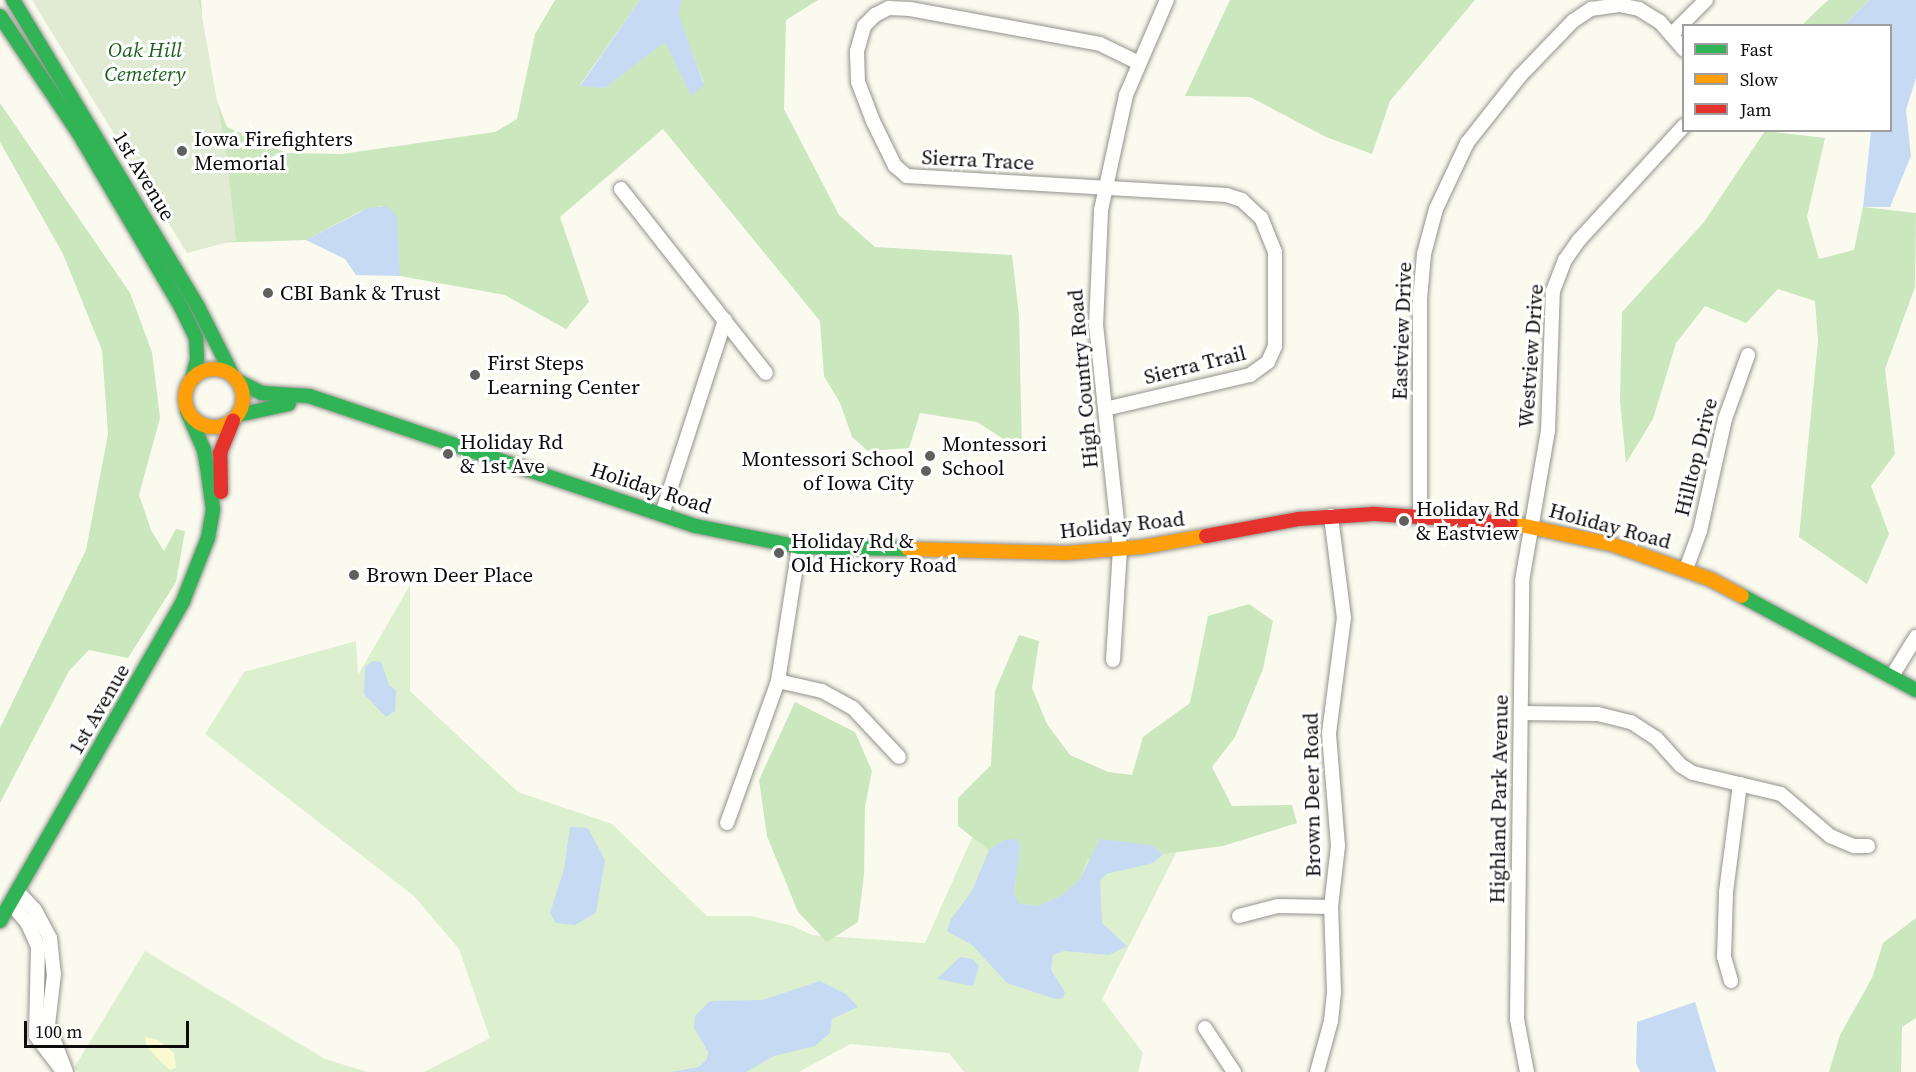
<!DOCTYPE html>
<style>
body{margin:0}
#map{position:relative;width:1916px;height:1072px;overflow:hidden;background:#fafaef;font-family:"Source Serif 4",serif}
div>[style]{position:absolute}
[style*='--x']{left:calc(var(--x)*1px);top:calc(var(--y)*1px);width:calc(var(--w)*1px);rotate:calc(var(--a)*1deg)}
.green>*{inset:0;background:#dcf0cf}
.forest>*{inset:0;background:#cbe7be}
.sand>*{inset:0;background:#f9fad1}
.cemetery>*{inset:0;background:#e1ebd4}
.water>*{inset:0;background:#c6daf3}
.roads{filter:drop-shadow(0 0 2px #93938e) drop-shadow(0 0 2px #93938e)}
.street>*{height:14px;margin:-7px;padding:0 7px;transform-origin:7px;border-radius:7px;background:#fefefd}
.fast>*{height:14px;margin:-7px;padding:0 7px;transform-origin:7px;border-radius:7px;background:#30b455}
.slow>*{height:14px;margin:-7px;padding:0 7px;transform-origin:7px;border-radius:7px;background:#ff9f0a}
.slow>.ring{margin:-7px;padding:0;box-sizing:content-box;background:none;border:14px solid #ff9f0a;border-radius:50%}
.jam>*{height:14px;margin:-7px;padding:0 7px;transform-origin:7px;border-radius:7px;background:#e5322d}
.dots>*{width:16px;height:16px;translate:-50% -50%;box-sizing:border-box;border:3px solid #fff;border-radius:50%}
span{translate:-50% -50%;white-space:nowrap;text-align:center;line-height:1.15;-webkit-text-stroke:6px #fff;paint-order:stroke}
.park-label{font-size:21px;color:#1d621f;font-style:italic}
.poi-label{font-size:21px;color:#0c0c0c}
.left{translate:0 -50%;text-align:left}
.right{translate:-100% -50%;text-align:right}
.street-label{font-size:21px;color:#0c0c0c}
.legend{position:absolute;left:1682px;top:24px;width:210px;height:108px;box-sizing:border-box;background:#fff;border:2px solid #9e9e9e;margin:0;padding:8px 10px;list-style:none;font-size:18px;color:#0c0c0c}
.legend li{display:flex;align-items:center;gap:12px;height:30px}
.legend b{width:30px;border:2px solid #9e9e9e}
.scale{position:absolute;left:24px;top:1021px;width:165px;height:27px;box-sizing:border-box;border:3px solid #0c0c0c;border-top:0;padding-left:8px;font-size:18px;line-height:21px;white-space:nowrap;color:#0c0c0c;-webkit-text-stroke:4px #fff;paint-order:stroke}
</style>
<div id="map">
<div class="green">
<div style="clip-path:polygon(410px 585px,410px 691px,518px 792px,612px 824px,707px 916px,751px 916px,793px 926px,812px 935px,925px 943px,979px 822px,1191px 824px,1102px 999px,1143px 1053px,1138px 1072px,964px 1072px,949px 1053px,850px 1044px,799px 1072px,424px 1072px,490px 1038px,459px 949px,414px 896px,205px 734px,244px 672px,356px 641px,358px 675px)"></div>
<div style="clip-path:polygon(145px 951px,325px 1059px,368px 1072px,79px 1072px,74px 1068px)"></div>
</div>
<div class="forest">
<div style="clip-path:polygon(180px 0,201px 0,205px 70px,227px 127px,287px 153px,342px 154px,495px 132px,517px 119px,535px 34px,555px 0,640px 0,580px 85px,605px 88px,665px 41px,704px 84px,678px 16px,681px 0,818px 0,786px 20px,784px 109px,839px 215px,875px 247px,1012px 255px,1019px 316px,1022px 451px,977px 422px,920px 413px,909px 448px,868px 451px,852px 437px,840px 403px,824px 376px,820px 321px,663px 129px,560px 217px,589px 302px,566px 329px,505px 295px,400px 276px,381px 206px,359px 212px,306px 240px,210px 243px)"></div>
<div style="clip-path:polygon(1230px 0,1475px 0,1390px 101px,1372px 154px,1326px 137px,1250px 97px,1185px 96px)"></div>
<div style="clip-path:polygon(1828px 0,1869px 0,1844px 25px,1801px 26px)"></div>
<div style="clip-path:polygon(0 103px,130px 293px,152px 352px,160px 418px,139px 495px,151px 530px,164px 551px,176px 529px,185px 531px,176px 582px,128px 658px,89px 650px,69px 671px,0 803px,0 728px,86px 550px,108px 434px,102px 350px,63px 254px,0 142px)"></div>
<div style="clip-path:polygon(1765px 131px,1825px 138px,1807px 217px,1819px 259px,1854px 250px,1863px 207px,1916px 213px,1915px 287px,1885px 369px,1895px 454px,1871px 486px,1889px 534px,1867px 584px,1799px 537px,1818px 341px,1815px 301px,1778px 289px,1746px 323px,1705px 306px,1676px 343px,1653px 419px,1626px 463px,1620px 401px,1622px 312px,1704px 222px)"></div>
<div style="clip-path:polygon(1249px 604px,1273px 621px,1263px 669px,1235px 737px,1212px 767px,1232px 806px,1292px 805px,1297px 823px,1223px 846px,1163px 854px,1151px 845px,1087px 860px,1080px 879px,1061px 896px,1038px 906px,1020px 904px,1014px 894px,1020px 846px,1004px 840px,989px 850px,958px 826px,958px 798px,991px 765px,995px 691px,1019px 635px,1039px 641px,1032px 688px,1047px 724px,1070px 755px,1108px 772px,1132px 775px,1143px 737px,1190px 703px,1208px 616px)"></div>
<div style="clip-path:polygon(795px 702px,855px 732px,872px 771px,865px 807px,864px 875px,858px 922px,827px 942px,798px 912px,767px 836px,759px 780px)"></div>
<div style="clip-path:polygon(1916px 918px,1916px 1018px,1902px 1027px,1901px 1072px,1829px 1072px,1840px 1035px,1872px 978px,1883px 943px)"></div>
</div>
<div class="sand">
<div style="clip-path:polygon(145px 1037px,158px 1040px,174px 1053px,176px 1068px,170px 1070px,162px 1063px,147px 1047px)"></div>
</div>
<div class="cemetery">
<div style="clip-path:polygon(32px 0,199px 0,226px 151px,236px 240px,187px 253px)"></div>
</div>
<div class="water">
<div style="clip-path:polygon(640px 0,681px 0,679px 16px,704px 85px,691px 96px,665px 42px,605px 88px,580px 86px)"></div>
<div style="clip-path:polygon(1869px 0,1916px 0,1916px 78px,1906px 110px,1911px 156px,1890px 207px,1863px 207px,1871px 131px,1890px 130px,1890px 26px,1844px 25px)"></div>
<div style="clip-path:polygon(387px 206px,397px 217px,400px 276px,356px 275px,345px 259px,306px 240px,368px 208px)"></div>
<div style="clip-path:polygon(373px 661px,381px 662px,389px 685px,396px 690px,395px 711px,386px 717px,364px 694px,365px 667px)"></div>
<div style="clip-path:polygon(570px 827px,588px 828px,605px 860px,596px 913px,575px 925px,556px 923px,550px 913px,564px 869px)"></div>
<div style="clip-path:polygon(1017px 839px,1020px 846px,1014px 894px,1020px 904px,1038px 906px,1061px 896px,1080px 879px,1100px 839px,1151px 845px,1163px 854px,1153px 863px,1106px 874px,1100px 881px,1102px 923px,1127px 946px,1109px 955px,1064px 951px,1053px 955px,1051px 970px,1065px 992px,1063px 998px,1055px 999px,1007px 983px,972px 945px,947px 931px,951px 919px,972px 891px,989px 850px,1004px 840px)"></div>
<div style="clip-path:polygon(960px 957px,973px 959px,979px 966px,973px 986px,937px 979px)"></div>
<div style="clip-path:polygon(820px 981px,846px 994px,858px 1007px,832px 1019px,830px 1033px,815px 1046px,774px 1056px,746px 1072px,671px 1072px,699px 1067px,707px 1059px,708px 1052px,694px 1028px,695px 1016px,710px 1001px,763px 1000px)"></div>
<div style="clip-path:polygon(1695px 1002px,1716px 1072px,1640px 1072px,1636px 1063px,1637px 1022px)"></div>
</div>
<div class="roads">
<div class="street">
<div style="--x:1672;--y:34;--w:48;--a:-45"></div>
<div style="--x:621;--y:189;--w:234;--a:51.8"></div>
<div style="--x:1105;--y:409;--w:149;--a:-13.2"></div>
<div style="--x:1250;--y:375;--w:22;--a:-36"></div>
<div style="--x:1268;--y:362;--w:17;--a:-66"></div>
<div style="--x:1275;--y:346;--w:94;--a:-90"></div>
<div style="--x:1275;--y:252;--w:37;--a:-112"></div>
<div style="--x:1261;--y:218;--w:26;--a:-137"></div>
<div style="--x:1242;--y:200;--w:16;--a:-162"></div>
<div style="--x:1227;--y:195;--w:321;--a:-176.6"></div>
<div style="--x:907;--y:176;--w:16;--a:-140"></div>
<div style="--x:895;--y:166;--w:50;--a:-116.1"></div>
<div style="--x:873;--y:121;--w:42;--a:-111"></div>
<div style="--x:858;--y:82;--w:31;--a:-92"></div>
<div style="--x:857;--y:51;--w:26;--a:-74"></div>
<div style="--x:864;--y:26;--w:16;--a:-45"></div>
<div style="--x:875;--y:15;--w:16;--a:-27"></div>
<div style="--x:889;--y:8;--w:21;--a:3"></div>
<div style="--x:910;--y:9;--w:193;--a:10.4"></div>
<div style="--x:1100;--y:44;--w:43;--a:26"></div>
<div style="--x:662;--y:514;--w:204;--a:-72"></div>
<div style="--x:1420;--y:514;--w:215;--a:-90"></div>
<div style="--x:1420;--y:299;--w:45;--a:-84.9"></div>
<div style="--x:1424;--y:254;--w:47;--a:-75.1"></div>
<div style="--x:1436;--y:209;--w:73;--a:-64.8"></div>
<div style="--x:1467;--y:143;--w:85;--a:-51.7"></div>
<div style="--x:1520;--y:76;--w:76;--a:-46.1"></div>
<div style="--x:1573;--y:21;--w:22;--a:-34"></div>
<div style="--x:1591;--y:9;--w:28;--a:-8"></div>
<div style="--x:1619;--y:5;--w:20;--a:11"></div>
<div style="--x:1639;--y:9;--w:25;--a:32"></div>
<div style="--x:1660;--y:22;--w:37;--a:49"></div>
<div style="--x:1686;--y:569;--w:40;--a:-69.8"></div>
<div style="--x:1700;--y:531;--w:115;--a:-77.4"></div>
<div style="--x:1725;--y:419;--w:68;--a:-70.2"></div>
<div style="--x:1113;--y:660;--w:111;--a:-86.4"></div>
<div style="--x:1120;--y:549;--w:224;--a:-96.1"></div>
<div style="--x:1096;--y:326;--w:116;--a:-87.5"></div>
<div style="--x:1101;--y:210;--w:118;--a:-77.7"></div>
<div style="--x:1126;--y:95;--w:103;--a:-66.7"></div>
<div style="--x:1892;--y:676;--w:46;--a:-58.4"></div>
<div style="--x:778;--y:681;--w:45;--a:12.8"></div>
<div style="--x:822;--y:691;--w:35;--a:29"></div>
<div style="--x:853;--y:708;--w:67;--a:46.8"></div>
<div style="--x:1521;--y:713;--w:77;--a:0.7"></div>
<div style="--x:1598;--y:714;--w:34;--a:14"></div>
<div style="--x:1631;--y:722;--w:30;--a:33"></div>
<div style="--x:1656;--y:738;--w:36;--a:48"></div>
<div style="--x:1680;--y:765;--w:15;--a:32"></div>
<div style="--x:1693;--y:773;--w:90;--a:13.4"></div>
<div style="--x:1781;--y:794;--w:65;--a:40.6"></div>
<div style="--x:1830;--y:836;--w:26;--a:23"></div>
<div style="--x:1854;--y:846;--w:14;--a:0"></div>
<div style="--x:727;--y:823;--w:151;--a:-70.2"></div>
<div style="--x:778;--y:681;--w:136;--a:-81.1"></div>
<div style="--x:19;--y:893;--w:23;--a:47"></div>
<div style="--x:35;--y:910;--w:32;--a:62"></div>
<div style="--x:50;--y:938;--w:36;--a:84"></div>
<div style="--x:54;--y:974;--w:51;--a:96.7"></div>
<div style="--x:48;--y:1025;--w:50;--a:69"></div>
<div style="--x:12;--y:905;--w:23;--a:49"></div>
<div style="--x:27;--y:922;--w:27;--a:66"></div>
<div style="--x:38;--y:947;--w:89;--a:91.3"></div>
<div style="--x:36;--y:1036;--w:43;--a:52.6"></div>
<div style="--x:1239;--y:916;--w:40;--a:-14.4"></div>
<div style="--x:1278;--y:906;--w:53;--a:1.1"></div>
<div style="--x:1731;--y:981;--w:25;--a:-106"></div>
<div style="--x:1724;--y:957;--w:65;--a:-88.2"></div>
<div style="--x:1726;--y:892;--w:109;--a:-82.6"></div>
<div style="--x:1205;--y:1028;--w:53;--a:56.6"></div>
<div style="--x:1317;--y:1072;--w:53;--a:-74.6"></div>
<div style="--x:1331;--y:1021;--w:30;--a:-84"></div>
<div style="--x:1334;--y:991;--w:84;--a:-92"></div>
<div style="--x:1331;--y:907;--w:61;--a:-83.5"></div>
<div style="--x:1338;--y:846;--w:113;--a:-94.6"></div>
<div style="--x:1329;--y:733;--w:116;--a:-82.6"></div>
<div style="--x:1344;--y:618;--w:103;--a:-97.3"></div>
<div style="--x:1527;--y:1072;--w:54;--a:-100.7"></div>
<div style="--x:1517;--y:1019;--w:438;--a:-89.3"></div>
<div style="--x:1522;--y:581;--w:152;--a:-80.2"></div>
<div style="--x:1548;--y:431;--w:140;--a:-88"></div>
<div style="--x:1553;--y:291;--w:33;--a:-69"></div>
<div style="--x:1565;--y:260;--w:24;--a:-55"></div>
<div style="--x:1579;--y:240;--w:155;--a:-47.4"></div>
</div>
<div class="fast">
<div style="--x:13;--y:0;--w:358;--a:58.9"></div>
<div style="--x:198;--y:307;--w:77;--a:63.1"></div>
<div style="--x:0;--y:16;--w:140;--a:56.1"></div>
<div style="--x:78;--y:132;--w:203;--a:59.5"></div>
<div style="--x:181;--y:307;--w:34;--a:64"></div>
<div style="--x:196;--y:338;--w:22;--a:87"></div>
<div style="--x:197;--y:360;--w:20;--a:105"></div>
<div style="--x:238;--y:381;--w:27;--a:27"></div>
<div style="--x:262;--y:393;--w:47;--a:3.7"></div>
<div style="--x:309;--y:396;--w:408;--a:18.6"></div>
<div style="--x:696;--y:526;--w:105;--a:11.5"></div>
<div style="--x:799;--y:547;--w:109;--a:1.1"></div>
<div style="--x:238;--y:415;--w:52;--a:-12.2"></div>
<div style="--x:1742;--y:596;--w:198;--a:28.4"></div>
<div style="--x:0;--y:921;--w:369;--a:-60.2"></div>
<div style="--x:183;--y:601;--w:68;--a:-68.4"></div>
<div style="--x:208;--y:538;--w:29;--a:-80"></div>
<div style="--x:213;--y:509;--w:36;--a:-98"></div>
<div style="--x:208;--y:473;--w:23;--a:-100"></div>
<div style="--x:204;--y:450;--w:43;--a:-113.6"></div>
</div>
<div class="slow">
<div class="ring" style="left:185px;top:369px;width:44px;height:44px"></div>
<div style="--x:1511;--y:523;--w:102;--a:11.9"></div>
<div style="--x:1611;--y:544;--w:105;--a:19.5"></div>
<div style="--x:1710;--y:579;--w:36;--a:28"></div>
<div style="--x:908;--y:549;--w:159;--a:1.4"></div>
<div style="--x:1067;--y:553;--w:75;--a:-4.6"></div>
<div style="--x:1142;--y:547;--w:65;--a:-9.8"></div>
</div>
<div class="jam">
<div style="--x:221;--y:492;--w:39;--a:-91"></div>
<div style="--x:220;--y:453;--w:35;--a:-68"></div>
<div style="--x:1206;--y:536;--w:95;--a:-10.4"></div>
<div style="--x:1299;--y:519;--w:75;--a:-3.8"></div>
<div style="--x:1374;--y:514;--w:137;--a:3.8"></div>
</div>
</div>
<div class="dots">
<div style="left:182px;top:151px;background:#5f5f5b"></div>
<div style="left:268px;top:293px;background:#5f5f5b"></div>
<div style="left:475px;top:375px;background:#5f5f5b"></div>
<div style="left:448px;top:454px;background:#5f5f5b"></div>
<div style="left:930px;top:456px;background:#5f5f5b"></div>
<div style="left:926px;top:471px;background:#5f5f5b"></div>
<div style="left:1404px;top:521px;background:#5f5f5b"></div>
<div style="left:779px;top:553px;background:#5f5f5b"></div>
<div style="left:354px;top:575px;background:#5f5f5b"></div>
</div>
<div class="park-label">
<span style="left:145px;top:62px">Oak Hill<br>Cemetery</span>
</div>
<div class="poi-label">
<span class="left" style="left:194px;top:151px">Iowa Firefighters<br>Memorial</span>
<span class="left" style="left:280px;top:293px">CBI Bank &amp; Trust</span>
<span class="left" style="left:487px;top:375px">First Steps<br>Learning Center</span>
<span class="left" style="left:460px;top:454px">Holiday Rd<br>&amp; 1st Ave</span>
<span class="left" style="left:942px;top:456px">Montessori<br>School</span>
<span class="right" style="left:914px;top:471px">Montessori School<br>of Iowa City</span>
<span class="left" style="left:1416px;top:521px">Holiday Rd<br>&amp; Eastview</span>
<span class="left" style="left:791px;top:553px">Holiday Rd &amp;<br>Old Hickory Road</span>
<span class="left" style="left:366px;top:575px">Brown Deer Place</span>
</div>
<div class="street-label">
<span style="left:978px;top:160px;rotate:3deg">Sierra Trace</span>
<span style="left:144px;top:176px;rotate:59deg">1st Avenue</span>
<span style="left:1402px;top:331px;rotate:-88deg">Eastview Drive</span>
<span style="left:1531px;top:356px;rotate:-86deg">Westview Drive</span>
<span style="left:1195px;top:365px;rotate:-14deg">Sierra Trail</span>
<span style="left:1083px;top:379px;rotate:-95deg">High Country Road</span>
<span style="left:1696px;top:457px;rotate:-76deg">Hilltop Drive</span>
<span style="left:651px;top:488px;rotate:18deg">Holiday Road</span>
<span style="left:1122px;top:525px;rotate:-6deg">Holiday Road</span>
<span style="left:1610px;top:526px;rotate:15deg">Holiday Road</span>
<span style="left:99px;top:709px;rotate:-60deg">1st Avenue</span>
<span style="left:1312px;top:795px;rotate:-91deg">Brown Deer Road</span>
<span style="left:1499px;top:799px;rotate:-89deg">Highland Park Avenue</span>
</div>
<ul class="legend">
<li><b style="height:8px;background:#30b455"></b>Fast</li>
<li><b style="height:8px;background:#ff9f0a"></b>Slow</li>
<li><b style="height:8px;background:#e5322d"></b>Jam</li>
</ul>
<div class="scale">100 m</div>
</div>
